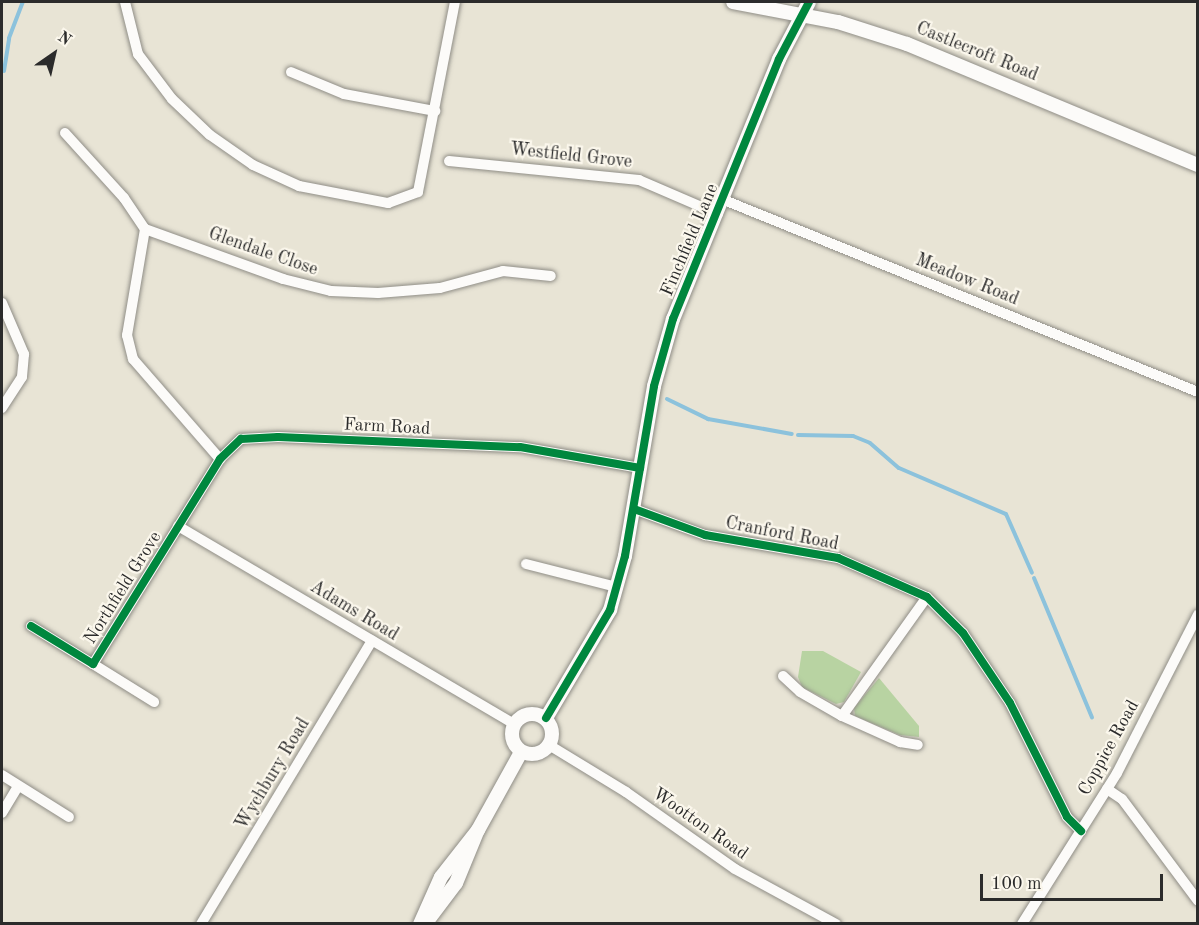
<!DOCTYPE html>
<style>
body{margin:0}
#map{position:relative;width:1199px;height:925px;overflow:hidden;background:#e8e4d5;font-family:"Old Standard TT",serif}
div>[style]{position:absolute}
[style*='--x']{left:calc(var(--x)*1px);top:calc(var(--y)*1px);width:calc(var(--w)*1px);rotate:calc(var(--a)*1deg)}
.green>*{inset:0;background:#b8d3a2}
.stream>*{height:4px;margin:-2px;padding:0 2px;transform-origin:2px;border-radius:2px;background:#8cc2dc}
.roads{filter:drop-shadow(0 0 2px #8f8d86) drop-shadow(0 0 2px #8f8d86)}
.minor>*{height:10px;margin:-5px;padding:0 5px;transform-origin:5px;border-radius:5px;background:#fcfbf9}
.tertiary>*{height:14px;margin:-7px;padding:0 7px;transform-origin:7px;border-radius:7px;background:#fcfbf9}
.tertiary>.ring{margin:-7px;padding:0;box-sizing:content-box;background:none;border:14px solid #fcfbf9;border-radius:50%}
.cycleway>*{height:8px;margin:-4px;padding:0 4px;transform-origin:4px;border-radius:4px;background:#00873e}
span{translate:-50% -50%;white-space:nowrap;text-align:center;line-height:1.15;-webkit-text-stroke:4.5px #fbf7ec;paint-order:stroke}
.street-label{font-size:18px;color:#2b2b2b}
.frame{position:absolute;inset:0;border:3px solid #2b2b2b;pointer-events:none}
.north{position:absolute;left:24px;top:24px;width:60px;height:60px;-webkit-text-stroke:4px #fbf7ec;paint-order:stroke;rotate:34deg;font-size:16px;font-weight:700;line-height:24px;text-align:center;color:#2b2b2b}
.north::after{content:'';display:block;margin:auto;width:21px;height:27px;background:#2b2b2b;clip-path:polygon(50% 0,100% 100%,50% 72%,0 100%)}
.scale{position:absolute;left:980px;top:874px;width:183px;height:27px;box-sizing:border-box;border:3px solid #2b2b2b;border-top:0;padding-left:8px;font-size:18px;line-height:21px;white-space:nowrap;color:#2b2b2b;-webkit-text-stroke:4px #fbf7ec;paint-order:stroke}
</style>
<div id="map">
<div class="green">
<div style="clip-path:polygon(802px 651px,823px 651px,861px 672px,844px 702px,836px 704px,802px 687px,798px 677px)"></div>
<div style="clip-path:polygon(879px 678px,919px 726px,919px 737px,900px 735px,855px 716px,854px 708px)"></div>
</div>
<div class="stream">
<div style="--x:4;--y:71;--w:33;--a:-81"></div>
<div style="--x:9;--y:38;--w:39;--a:-69"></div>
<div style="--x:667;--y:399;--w:46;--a:26"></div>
<div style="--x:708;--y:419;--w:85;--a:10.1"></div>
<div style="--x:798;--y:435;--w:55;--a:1"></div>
<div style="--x:853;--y:436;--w:18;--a:22"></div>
<div style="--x:870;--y:443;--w:38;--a:41"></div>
<div style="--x:899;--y:468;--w:116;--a:23.3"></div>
<div style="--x:1006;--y:514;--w:64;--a:66.2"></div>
<div style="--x:1034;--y:578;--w:151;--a:67.4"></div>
</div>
<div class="roads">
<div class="minor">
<div style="--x:125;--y:2;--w:54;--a:76"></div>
<div style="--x:138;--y:54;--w:56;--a:52.9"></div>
<div style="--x:172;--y:99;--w:52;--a:43.5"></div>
<div style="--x:210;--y:135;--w:52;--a:34.9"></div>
<div style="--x:253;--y:165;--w:51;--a:24.5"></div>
<div style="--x:299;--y:186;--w:91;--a:10.8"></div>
<div style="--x:388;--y:203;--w:32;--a:-20"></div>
<div style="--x:418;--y:192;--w:194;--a:-79"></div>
<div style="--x:291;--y:72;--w:57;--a:22.5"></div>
<div style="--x:344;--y:94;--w:93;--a:10.6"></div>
<div style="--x:65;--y:133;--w:88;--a:47.8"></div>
<div style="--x:124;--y:198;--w:37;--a:56"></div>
<div style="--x:145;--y:229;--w:147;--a:19.9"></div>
<div style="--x:283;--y:279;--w:49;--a:14"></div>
<div style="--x:331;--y:291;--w:47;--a:2.4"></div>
<div style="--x:378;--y:293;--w:62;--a:-4.6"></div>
<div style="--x:440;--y:288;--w:65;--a:-15.1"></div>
<div style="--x:503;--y:271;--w:48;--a:5.9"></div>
<div style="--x:449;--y:161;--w:191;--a:5.7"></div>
<div style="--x:639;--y:180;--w:86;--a:23.3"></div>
<div style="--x:724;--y:200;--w:511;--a:22.05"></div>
<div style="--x:145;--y:229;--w:108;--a:99.6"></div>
<div style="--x:127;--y:335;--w:25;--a:76"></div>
<div style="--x:133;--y:359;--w:133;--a:49"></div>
<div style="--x:2;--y:303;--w:56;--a:66.7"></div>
<div style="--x:24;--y:354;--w:23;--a:95"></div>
<div style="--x:22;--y:377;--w:37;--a:123"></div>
<div style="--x:634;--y:509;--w:76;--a:20.1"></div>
<div style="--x:705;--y:535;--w:135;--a:9.8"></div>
<div style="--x:838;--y:558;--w:97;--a:23.7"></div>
<div style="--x:927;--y:597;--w:51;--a:45"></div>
<div style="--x:963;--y:633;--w:84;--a:56.1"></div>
<div style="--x:1010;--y:703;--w:127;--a:63.4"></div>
<div style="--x:1067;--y:817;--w:20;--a:45"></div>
<div style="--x:178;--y:526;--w:390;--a:30.5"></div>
<div style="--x:526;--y:564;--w:94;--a:14.2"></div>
<div style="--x:31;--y:626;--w:73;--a:31.5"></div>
<div style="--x:93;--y:664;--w:241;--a:-58.2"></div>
<div style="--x:220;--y:459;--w:29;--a:-44"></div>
<div style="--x:241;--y:439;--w:37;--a:-3"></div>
<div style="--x:278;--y:437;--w:242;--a:2.4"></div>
<div style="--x:520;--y:447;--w:122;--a:9.9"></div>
<div style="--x:93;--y:664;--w:72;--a:31.9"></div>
<div style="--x:783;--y:676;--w:23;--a:43"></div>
<div style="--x:800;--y:692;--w:48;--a:29.7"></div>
<div style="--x:842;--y:716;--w:64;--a:24.1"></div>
<div style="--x:900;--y:742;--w:18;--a:9"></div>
<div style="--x:842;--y:716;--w:146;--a:-54.5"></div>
<div style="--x:549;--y:745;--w:90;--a:31.4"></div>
<div style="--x:626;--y:792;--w:133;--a:35.2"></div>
<div style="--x:735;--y:869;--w:115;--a:28.6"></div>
<div style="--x:2;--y:775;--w:79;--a:32.1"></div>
<div style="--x:1107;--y:789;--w:18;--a:34"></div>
<div style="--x:1122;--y:799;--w:127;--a:53.3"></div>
<div style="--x:2;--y:813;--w:31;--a:-59"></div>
<div style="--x:201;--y:924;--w:331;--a:-58.9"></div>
<div style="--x:1022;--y:924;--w:178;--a:-57.8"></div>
<div style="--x:1117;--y:773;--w:178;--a:-62.9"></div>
</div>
<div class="tertiary">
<div style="--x:733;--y:2;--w:107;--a:10.8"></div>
<div style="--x:838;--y:22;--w:72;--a:17.7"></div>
<div style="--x:907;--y:44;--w:315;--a:22.6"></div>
<div class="ring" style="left:512px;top:714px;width:26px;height:26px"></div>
<div style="--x:546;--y:718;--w:126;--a:-59.3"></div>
<div style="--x:610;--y:610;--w:56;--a:-74.5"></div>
<div style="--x:625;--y:556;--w:172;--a:-80.3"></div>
<div style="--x:654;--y:386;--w:70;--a:-74.2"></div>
<div style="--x:673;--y:319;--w:281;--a:-67.8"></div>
<div style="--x:779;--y:59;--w:64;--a:-62.2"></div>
<div style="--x:420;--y:924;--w:51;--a:-65.9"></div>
<div style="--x:441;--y:877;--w:60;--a:-51.8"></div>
<div style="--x:478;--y:830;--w:89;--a:-61.1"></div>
<div style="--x:425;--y:924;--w:51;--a:-52.9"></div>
<div style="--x:456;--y:883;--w:55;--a:-67.6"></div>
</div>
</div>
<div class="cycleway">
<div style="--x:634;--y:509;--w:76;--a:20.1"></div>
<div style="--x:705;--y:535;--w:135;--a:9.8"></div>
<div style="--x:838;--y:558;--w:97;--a:23.7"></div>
<div style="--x:927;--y:597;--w:51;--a:45"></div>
<div style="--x:963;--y:633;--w:84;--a:56.1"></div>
<div style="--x:1010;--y:703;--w:127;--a:63.4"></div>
<div style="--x:1067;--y:817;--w:20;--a:45"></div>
<div style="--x:31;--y:626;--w:73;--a:31.5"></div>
<div style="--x:93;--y:664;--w:241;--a:-58.2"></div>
<div style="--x:220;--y:459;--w:29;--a:-44"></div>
<div style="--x:241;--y:439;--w:37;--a:-3"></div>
<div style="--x:278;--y:437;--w:242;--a:2.4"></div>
<div style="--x:520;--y:447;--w:122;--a:9.9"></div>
<div style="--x:546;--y:718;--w:126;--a:-59.3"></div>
<div style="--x:610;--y:610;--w:56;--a:-74.5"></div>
<div style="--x:625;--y:556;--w:172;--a:-80.3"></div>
<div style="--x:654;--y:386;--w:70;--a:-74.2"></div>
<div style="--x:673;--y:319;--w:281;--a:-67.8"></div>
<div style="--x:779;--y:59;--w:64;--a:-62.2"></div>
</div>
<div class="street-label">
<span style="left:977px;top:52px;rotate:22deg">Castlecroft Road</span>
<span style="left:571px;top:156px;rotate:6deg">Westfield Grove</span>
<span style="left:690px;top:240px;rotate:-67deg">Finchfield Lane</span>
<span style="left:263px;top:252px;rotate:19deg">Glendale Close</span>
<span style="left:967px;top:280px;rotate:22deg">Meadow Road</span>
<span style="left:387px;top:427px;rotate:3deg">Farm Road</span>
<span style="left:782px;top:534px;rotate:11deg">Cranford Road</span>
<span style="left:123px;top:588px;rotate:-58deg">Northfield Grove</span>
<span style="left:354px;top:611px;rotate:31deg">Adams Road</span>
<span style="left:1109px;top:748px;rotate:-61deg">Coppice Road</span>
<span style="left:273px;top:774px;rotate:-59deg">Wychbury Road</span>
<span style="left:700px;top:824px;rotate:35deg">Wootton Road</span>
</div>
<div class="frame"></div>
<div class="north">N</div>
<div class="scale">100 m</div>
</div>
